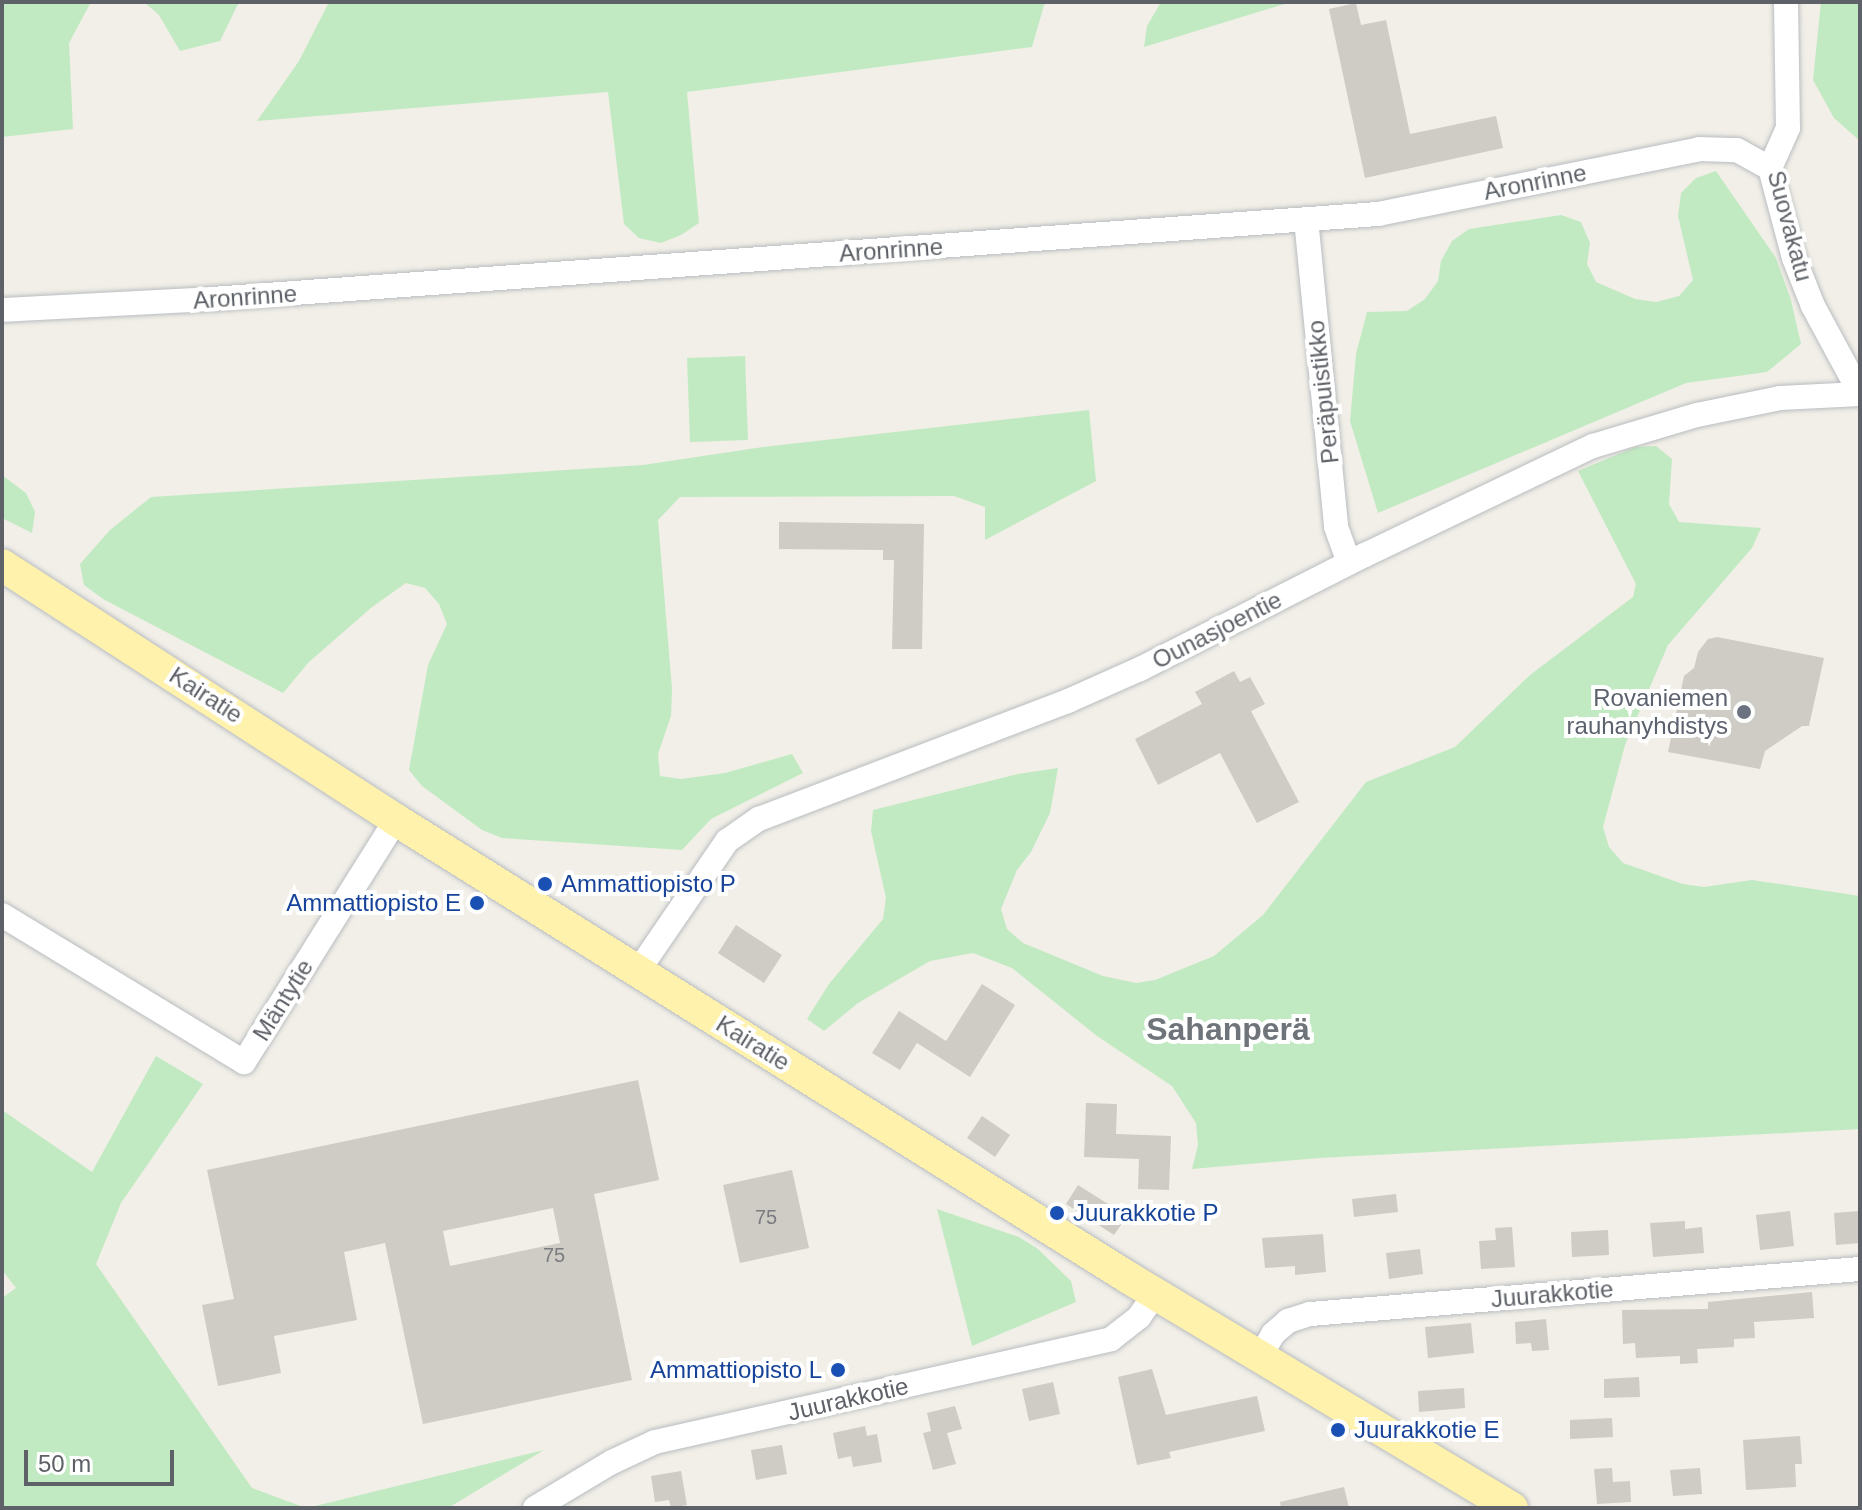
<!DOCTYPE html>
<meta charset="utf-8">
<style>
body{margin:0}
#map{position:relative;width:1862px;height:1510px;overflow:hidden;background:#f1efe7;font-family:Helvetica,sans-serif}
div>[style]{position:absolute}
[style*='--x']{left:calc(var(--x)*1px);top:calc(var(--y)*1px);width:calc(var(--w)*1px);rotate:calc(var(--a)*1deg)}
.green>*{inset:0;background:#c2eac2}
.building>*{inset:0;background:#ceccc5}
.roads{filter:drop-shadow(0 0 2px #b9bcc1) drop-shadow(0 0 2px #b9bcc1)}
.minor>*{height:24px;margin:-12px;padding:0 12px;transform-origin:12px;border-radius:12px;background:#fff}
.major>*{height:32px;margin:-16px;padding:0 16px;transform-origin:16px;border-radius:16px;background:#fff2ad}
.dots>*{width:22px;height:22px;translate:-50% -50%;box-sizing:border-box;border:4px solid #fff;border-radius:50%}
span{translate:-50% -50%;white-space:nowrap;text-align:center;line-height:1.15;-webkit-text-stroke:8px #fff;paint-order:stroke}
.number-label{font-size:20px;color:#7a7c7f}
.number-label span{-webkit-text-stroke-width:0}
.street-label{font-size:24px;color:#5e6268}
.worship-label{font-size:24px;color:#5b616d}
.right{translate:-100% -50%;text-align:right}
.transit-label{font-size:24px;color:#164399}
.left{translate:0 -50%;text-align:left}
.district-label{font-size:32px;color:#6f747a;font-weight:700}
.frame{position:absolute;inset:0;border:4px solid #5e6268;pointer-events:none}
.scale{position:absolute;left:24px;top:1450px;width:150px;height:36px;box-sizing:border-box;border:4px solid #5e6268;border-top:0;padding-left:10px;font-size:24px;line-height:28px;white-space:nowrap;color:#5e6268;-webkit-text-stroke:6px #fff;paint-order:stroke}
</style>
<div id="map">
<div class="green">
<div style="clip-path:polygon(2px 2px,91px 2px,69px 43px,73px 129px,2px 137px)"></div>
<div style="clip-path:polygon(144px 2px,239px 2px,220px 41px,180px 51px,159px 15px)"></div>
<div style="clip-path:polygon(329px 2px,1045px 2px,1032px 47px,687px 92px,699px 223px,681px 235px,661px 243px,639px 238px,624px 224px,608px 92px,257px 121px,299px 61px)"></div>
<div style="clip-path:polygon(1161px 2px,1291px 2px,1144px 47px,1147px 26px)"></div>
<div style="clip-path:polygon(1821px 2px,1860px 2px,1860px 141px,1834px 118px,1813px 80px)"></div>
<div style="clip-path:polygon(1716px 171px,1776px 258px,1791px 300px,1801px 344px,1767px 372px,1686px 383px,1378px 513px,1350px 421px,1356px 354px,1367px 312px,1407px 311px,1425px 299px,1438px 281px,1441px 261px,1452px 241px,1469px 229px,1561px 215px,1581px 222px,1590px 243px,1587px 264px,1596px 282px,1635px 299px,1656px 302px,1679px 296px,1693px 280px,1678px 216px,1681px 193px,1696px 178px)"></div>
<div style="clip-path:polygon(745px 356px,748px 440px,690px 442px,687px 358px)"></div>
<div style="clip-path:polygon(1089px 410px,1096px 481px,985px 540px,985px 507px,954px 496px,680px 497px,658px 520px,672px 689px,671px 716px,658px 754px,660px 776px,681px 779px,725px 773px,792px 754px,803px 773px,711px 819px,682px 850px,502px 838px,482px 830px,422px 786px,409px 770px,428px 665px,447px 624px,439px 604px,425px 588px,406px 583px,372px 607px,309px 662px,283px 693px,103px 599px,84px 585px,80px 564px,110px 530px,151px 497px,643px 465px,763px 447px)"></div>
<div style="clip-path:polygon(1656px 446px,1672px 459px,1669px 504px,1679px 522px,1761px 528px,1752px 548px,1668px 645px,1625px 745px,1603px 827px,1609px 847px,1623px 863px,1683px 884px,1704px 887px,1752px 880px,1860px 896px,1860px 1129px,1319px 1158px,1192px 1169px,1198px 1145px,1196px 1123px,1172px 1086px,1097px 1036px,1012px 968px,973px 953px,930px 961px,858px 1003px,824px 1031px,807px 1019px,829px 984px,883px 919px,886px 898px,871px 831px,873px 810px,1018px 774px,1058px 768px,1050px 813px,1031px 852px,1017px 870px,1001px 909px,1007px 929px,1023px 943px,1103px 976px,1136px 983px,1155px 980px,1214px 956px,1263px 915px,1366px 782px,1455px 747px,1530px 675px,1633px 597px,1636px 584px,1578px 471px,1635px 447px)"></div>
<div style="clip-path:polygon(2px 475px,26px 493px,35px 512px,32px 533px,2px 518px)"></div>
<div style="clip-path:polygon(156px 1056px,203px 1084px,121px 1203px,96px 1264px,252px 1488px,306px 1508px,2px 1508px,2px 1298px,16px 1288px,2px 1270px,2px 1110px,92px 1172px)"></div>
<div style="clip-path:polygon(937px 1209px,1019px 1237px,1038px 1249px,1071px 1281px,1076px 1302px,972px 1346px)"></div>
<div style="clip-path:polygon(544px 1450px,448px 1508px,307px 1508px)"></div>
</div>
<div class="building">
<div style="clip-path:polygon(1356px 3px,1361px 25px,1386px 20px,1410px 134px,1496px 116px,1503px 148px,1365px 178px,1329px 9px)"></div>
<div style="clip-path:polygon(779px 522px,924px 524px,922px 649px,892px 649px,894px 560px,883px 560px,883px 550px,779px 549px)"></div>
<div style="clip-path:polygon(1717px 637px,1824px 658px,1809px 726px,1802px 726px,1765px 751px,1760px 769px,1668px 752px,1684px 676px,1694px 668px,1698px 652px,1708px 639px)"></div>
<div style="clip-path:polygon(1234px 671px,1240px 682px,1250px 677px,1265px 704px,1251px 711px,1299px 802px,1257px 823px,1220px 753px,1158px 785px,1135px 739px,1202px 704px,1195px 692px)"></div>
<div style="clip-path:polygon(736px 925px,782px 955px,764px 983px,718px 953px)"></div>
<div style="clip-path:polygon(982px 984px,1015px 1005px,970px 1077px,917px 1043px,900px 1070px,872px 1053px,899px 1011px,946px 1041px)"></div>
<div style="clip-path:polygon(evenodd,638px 1080px,659px 1180px,594px 1194px,632px 1380px,423px 1424px,385px 1243px,344px 1252px,357px 1320px,274px 1336px,281px 1373px,218px 1386px,202px 1305px,234px 1299px,207px 1170px,638px 1080px,553px 1208px,560px 1243px,450px 1266px,443px 1231px,553px 1208px)"></div>
<div style="clip-path:polygon(1086px 1103px,1117px 1104px,1116px 1134px,1171px 1136px,1169px 1190px,1138px 1189px,1139px 1159px,1084px 1157px)"></div>
<div style="clip-path:polygon(982px 1116px,1010px 1135px,995px 1157px,967px 1138px)"></div>
<div style="clip-path:polygon(792px 1170px,809px 1248px,740px 1263px,723px 1185px)"></div>
<div style="clip-path:polygon(1078px 1185px,1127px 1216px,1114px 1235px,1066px 1204px)"></div>
<div style="clip-path:polygon(1396px 1194px,1398px 1212px,1354px 1217px,1352px 1199px)"></div>
<div style="clip-path:polygon(1790px 1211px,1794px 1246px,1760px 1250px,1756px 1215px)"></div>
<div style="clip-path:polygon(1860px 1211px,1860px 1243px,1836px 1245px,1834px 1213px)"></div>
<div style="clip-path:polygon(1685px 1221px,1685px 1229px,1702px 1227px,1704px 1253px,1653px 1257px,1650px 1223px)"></div>
<div style="clip-path:polygon(1512px 1227px,1515px 1267px,1481px 1269px,1479px 1241px,1496px 1240px,1495px 1228px)"></div>
<div style="clip-path:polygon(1608px 1230px,1609px 1255px,1572px 1257px,1571px 1232px)"></div>
<div style="clip-path:polygon(1323px 1234px,1326px 1272px,1295px 1275px,1295px 1266px,1265px 1268px,1262px 1238px)"></div>
<div style="clip-path:polygon(1420px 1249px,1423px 1274px,1389px 1279px,1386px 1253px)"></div>
<div style="clip-path:polygon(1812px 1292px,1814px 1318px,1754px 1322px,1755px 1338px,1734px 1339px,1734px 1347px,1697px 1349px,1698px 1363px,1680px 1364px,1680px 1356px,1636px 1358px,1635px 1343px,1623px 1344px,1622px 1310px,1708px 1309px,1708px 1302px)"></div>
<div style="clip-path:polygon(1546px 1319px,1549px 1350px,1532px 1351px,1531px 1343px,1516px 1344px,1515px 1322px)"></div>
<div style="clip-path:polygon(1471px 1323px,1474px 1353px,1428px 1358px,1425px 1327px)"></div>
<div style="clip-path:polygon(1152px 1369px,1166px 1415px,1257px 1396px,1265px 1431px,1169px 1452px,1171px 1458px,1137px 1465px,1118px 1377px)"></div>
<div style="clip-path:polygon(1639px 1377px,1640px 1397px,1604px 1398px,1604px 1379px)"></div>
<div style="clip-path:polygon(1053px 1382px,1060px 1414px,1029px 1421px,1022px 1389px)"></div>
<div style="clip-path:polygon(1464px 1388px,1465px 1408px,1419px 1412px,1418px 1391px)"></div>
<div style="clip-path:polygon(955px 1406px,962px 1429px,947px 1433px,956px 1464px,933px 1470px,923px 1433px,931px 1431px,927px 1413px)"></div>
<div style="clip-path:polygon(1612px 1418px,1613px 1437px,1570px 1439px,1570px 1420px)"></div>
<div style="clip-path:polygon(865px 1426px,867px 1436px,877px 1434px,882px 1462px,853px 1467px,851px 1456px,838px 1459px,833px 1433px)"></div>
<div style="clip-path:polygon(1800px 1436px,1802px 1464px,1795px 1464px,1796px 1487px,1746px 1490px,1743px 1440px)"></div>
<div style="clip-path:polygon(782px 1445px,787px 1474px,756px 1480px,751px 1450px)"></div>
<div style="clip-path:polygon(1612px 1468px,1613px 1482px,1630px 1481px,1631px 1502px,1597px 1504px,1594px 1469px)"></div>
<div style="clip-path:polygon(1700px 1468px,1702px 1494px,1673px 1496px,1670px 1470px)"></div>
<div style="clip-path:polygon(681px 1471px,687px 1505px,671px 1508px,669px 1500px,655px 1502px,651px 1476px)"></div>
<div style="clip-path:polygon(1344px 1487px,1349px 1508px,1281px 1508px,1280px 1502px)"></div>
</div>
<div class="roads">
<div class="minor">
<div style="--x:1786;--y:2;--w:126;--a:89.1"></div>
<div style="--x:1788;--y:128;--w:44;--a:114.2"></div>
<div style="--x:1770;--y:168;--w:93;--a:75.1"></div>
<div style="--x:1794;--y:258;--w:52;--a:68.4"></div>
<div style="--x:1813;--y:306;--w:99;--a:61.6"></div>
<div style="--x:1306;--y:219;--w:309;--a:84.4"></div>
<div style="--x:1336;--y:527;--w:38;--a:70"></div>
<div style="--x:2;--y:310;--w:210;--a:-3"></div>
<div style="--x:212;--y:299;--w:1169;--a:-4.17"></div>
<div style="--x:1378;--y:214;--w:328;--a:-11.4"></div>
<div style="--x:1699;--y:149;--w:38;--a:2"></div>
<div style="--x:1737;--y:150;--w:38;--a:29"></div>
<div style="--x:2;--y:915;--w:283;--a:31.3"></div>
<div style="--x:244;--y:1062;--w:286;--a:-57.9"></div>
<div style="--x:638;--y:971;--w:158;--a:-55.6"></div>
<div style="--x:727;--y:841;--w:39;--a:-35"></div>
<div style="--x:759;--y:819;--w:331;--a:-20.9"></div>
<div style="--x:1068;--y:701;--w:79;--a:-24"></div>
<div style="--x:1140;--y:669;--w:252;--a:-26.9"></div>
<div style="--x:1365;--y:555;--w:253;--a:-25.6"></div>
<div style="--x:1593;--y:446;--w:109;--a:-16.6"></div>
<div style="--x:1697;--y:415;--w:85;--a:-11.6"></div>
<div style="--x:1780;--y:398;--w:80;--a:-2.9"></div>
<div style="--x:1261;--y:1355;--w:24;--a:-60"></div>
<div style="--x:1273;--y:1334;--w:20;--a:-41"></div>
<div style="--x:1288;--y:1321;--w:23;--a:-18"></div>
<div style="--x:1310;--y:1314;--w:552;--a:-4.68"></div>
<div style="--x:535;--y:1508;--w:90;--a:-30.9"></div>
<div style="--x:612;--y:1462;--w:47;--a:-24.9"></div>
<div style="--x:655;--y:1442;--w:467;--a:-12.7"></div>
<div style="--x:1111;--y:1339;--w:36;--a:-38"></div>
<div style="--x:1139;--y:1317;--w:29;--a:-55"></div>
</div>
<div class="major">
<div style="--x:2;--y:565;--w:469;--a:32.9"></div>
<div style="--x:396;--y:820;--w:864;--a:32"></div>
<div style="--x:1129;--y:1278;--w:447;--a:31"></div>
</div>
</div>
<div class="dots">
<div style="left:1744px;top:712px;background:#6b7280"></div>
<div style="left:545px;top:884px;background:#1a4fb4"></div>
<div style="left:477px;top:903px;background:#1a4fb4"></div>
<div style="left:1057px;top:1213px;background:#1a4fb4"></div>
<div style="left:838px;top:1370px;background:#1a4fb4"></div>
<div style="left:1338px;top:1430px;background:#1a4fb4"></div>
</div>
<div class="number-label">
<span style="left:766px;top:1217px">75</span>
<span style="left:554px;top:1255px">75</span>
</div>
<div class="street-label">
<span style="left:1535px;top:182px;rotate:-11deg">Aronrinne</span>
<span style="left:1790px;top:226px;rotate:75deg">Suovakatu</span>
<span style="left:891px;top:250px;rotate:-4deg">Aronrinne</span>
<span style="left:245px;top:297px;rotate:-4deg">Aronrinne</span>
<span style="left:1323px;top:392px;rotate:-96deg">Peräpuistikko</span>
<span style="left:1217px;top:630px;rotate:-27deg">Ounasjoentie</span>
<span style="left:206px;top:695px;rotate:33deg">Kairatie</span>
<span style="left:283px;top:1000px;rotate:-58deg">Mäntytie</span>
<span style="left:753px;top:1043px;rotate:32deg">Kairatie</span>
<span style="left:1552px;top:1294px;rotate:-5deg">Juurakkotie</span>
<span style="left:848px;top:1399px;rotate:-13deg">Juurakkotie</span>
</div>
<div class="worship-label">
<span class="right" style="left:1728px;top:712px">Rovaniemen<br>rauhanyhdistys</span>
</div>
<div class="transit-label">
<span class="left" style="left:561px;top:884px">Ammattiopisto P</span>
<span class="right" style="left:461px;top:903px">Ammattiopisto E</span>
<span class="left" style="left:1073px;top:1213px">Juurakkotie P</span>
<span class="right" style="left:822px;top:1370px">Ammattiopisto L</span>
<span class="left" style="left:1354px;top:1430px">Juurakkotie E</span>
</div>
<div class="district-label">
<span style="left:1228px;top:1029px">Sahanperä</span>
</div>
<div class="frame"></div>
<div class="scale">50 m</div>
</div>
